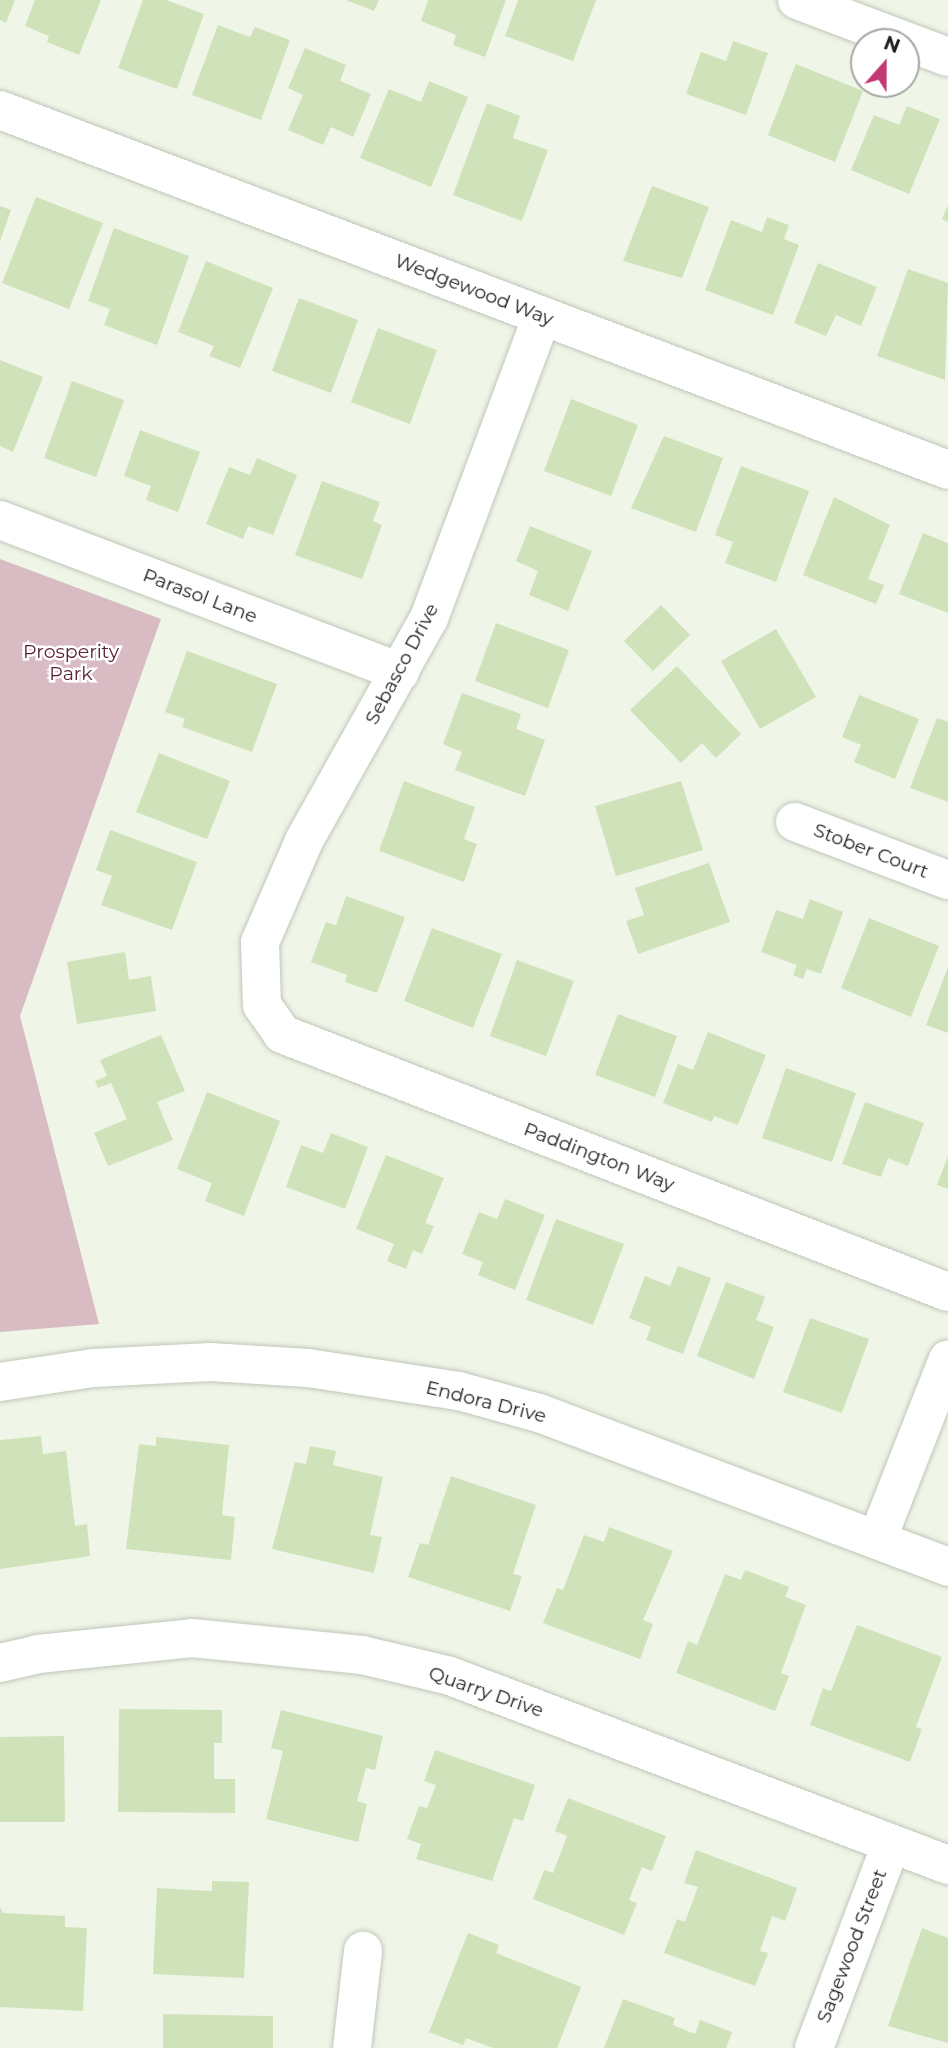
<!DOCTYPE html>
<style>
body{margin:0}
#map{position:relative;width:948px;height:2048px;overflow:hidden;background:#eff6e8;font-family:Montserrat,sans-serif}
div>[style]{position:absolute}
[style*='--x']{left:calc(var(--x)*1px);top:calc(var(--y)*1px);width:calc(var(--w)*1px);rotate:calc(var(--a)*1deg)}
.green>*{inset:0;background:#d9bbc3}
.building>*{inset:0;background:#cfe2ba}
.roads{filter:drop-shadow(0 0 2px #c0c7b9) drop-shadow(0 0 2px #c0c7b9)}
.minor>*{height:38px;margin:-19px;padding:0 19px;transform-origin:19px;border-radius:19px;background:#fff}
span{translate:-50% -50%;white-space:nowrap;text-align:center;line-height:1.15;-webkit-text-stroke:5px #fff;paint-order:stroke}
.street-label{font-size:19px;color:#21241e}
.park-label{font-size:19px;color:#591f35}
.north{position:absolute;left:850px;top:28px;width:70px;height:70px;box-sizing:border-box;background:#fff;border:2px solid #a6a7a5;border-radius:50%;rotate:21deg;font-size:19px;font-weight:700;line-height:28px;text-align:center;color:#21241e}
.north::after{content:'';display:block;margin:auto;width:24px;height:32px;background:#c13872;clip-path:polygon(50% 0,100% 100%,50% 72%,0 100%)}
</style>
<div id="map">
<div class="green">
<div style="clip-path:polygon(0 559px,161px 619px,20px 1016px,99px 1324px,0 1332px)"></div>
</div>
<div class="building">
<div style="clip-path:polygon(0 0,15px 0,6px 23px,0 20px)"></div>
<div style="clip-path:polygon(35px 0,101px 0,79px 55px,47px 42px,49px 36px,25px 26px)"></div>
<div style="clip-path:polygon(143px 0,166px 0,204px 14px,177px 89px,118px 68px)"></div>
<div style="clip-path:polygon(346px 0,379px 0,374px 11px)"></div>
<div style="clip-path:polygon(428px 0,506px 0,485px 57px,453px 45px,456px 35px,421px 21px)"></div>
<div style="clip-path:polygon(518px 0,596px 0,573px 61px,505px 36px)"></div>
<div style="clip-path:polygon(218px 25px,250px 37px,255px 27px,290px 40px,261px 120px,192px 95px)"></div>
<div style="clip-path:polygon(733px 41px,768px 53px,746px 115px,686px 94px,701px 52px,726px 61px)"></div>
<div style="clip-path:polygon(305px 48px,346px 65px,340px 81px,371px 94px,353px 137px,331px 127px,323px 145px,288px 130px,303px 95px,288px 88px)"></div>
<div style="clip-path:polygon(796px 64px,863px 91px,835px 162px,768px 135px)"></div>
<div style="clip-path:polygon(429px 81px,468px 97px,431px 187px,360px 158px,389px 89px,421px 102px)"></div>
<div style="clip-path:polygon(487px 103px,520px 116px,513px 138px,548px 150px,522px 221px,453px 195px)"></div>
<div style="clip-path:polygon(907px 106px,940px 119px,909px 194px,851px 170px,874px 115px,899px 125px)"></div>
<div style="clip-path:polygon(652px 186px,709px 207px,682px 278px,623px 261px)"></div>
<div style="clip-path:polygon(36px 197px,103px 223px,69px 309px,2px 283px)"></div>
<div style="clip-path:polygon(948px 205px,948px 222px,942px 219px)"></div>
<div style="clip-path:polygon(0 206px,11px 210px,0 241px)"></div>
<div style="clip-path:polygon(767px 217px,789px 225px,784px 239px,799px 245px,773px 315px,705px 290px,731px 220px,762px 232px)"></div>
<div style="clip-path:polygon(114px 228px,189px 256px,157px 345px,104px 325px,110px 309px,88px 301px)"></div>
<div style="clip-path:polygon(206px 261px,273px 288px,240px 368px,209px 356px,214px 346px,178px 332px)"></div>
<div style="clip-path:polygon(818px 263px,877px 287px,861px 326px,836px 315px,826px 336px,794px 323px)"></div>
<div style="clip-path:polygon(908px 269px,948px 283px,945px 380px,877px 356px)"></div>
<div style="clip-path:polygon(299px 298px,358px 320px,331px 393px,272px 371px)"></div>
<div style="clip-path:polygon(378px 328px,437px 350px,410px 424px,351px 402px)"></div>
<div style="clip-path:polygon(0 360px,43px 377px,13px 452px,0 446px)"></div>
<div style="clip-path:polygon(72px 381px,124px 400px,96px 477px,44px 458px)"></div>
<div style="clip-path:polygon(571px 399px,638px 425px,611px 496px,544px 471px)"></div>
<div style="clip-path:polygon(140px 430px,200px 452px,178px 512px,146px 500px,151px 486px,124px 476px)"></div>
<div style="clip-path:polygon(664px 436px,723px 458px,696px 532px,631px 508px)"></div>
<div style="clip-path:polygon(257px 458px,297px 475px,273px 535px,248px 526px,243px 539px,206px 524px,229px 467px,250px 475px)"></div>
<div style="clip-path:polygon(741px 466px,809px 491px,776px 582px,725px 563px,733px 542px,715px 535px)"></div>
<div style="clip-path:polygon(322px 481px,380px 502px,373px 521px,382px 525px,362px 579px,295px 555px)"></div>
<div style="clip-path:polygon(834px 497px,890px 525px,868px 579px,884px 585px,876px 604px,803px 575px)"></div>
<div style="clip-path:polygon(530px 526px,592px 551px,568px 611px,529px 595px,538px 571px,516px 561px)"></div>
<div style="clip-path:polygon(923px 533px,948px 543px,948px 613px,899px 594px)"></div>
<div style="clip-path:polygon(661px 605px,690px 635px,653px 671px,624px 641px)"></div>
<div style="clip-path:polygon(496px 623px,569px 650px,548px 708px,475px 681px)"></div>
<div style="clip-path:polygon(776px 629px,816px 697px,760px 729px,721px 661px)"></div>
<div style="clip-path:polygon(187px 651px,277px 684px,252px 752px,182px 727px,185px 719px,165px 712px)"></div>
<div style="clip-path:polygon(677px 666px,741px 734px,716px 758px,702px 743px,681px 763px,630px 710px)"></div>
<div style="clip-path:polygon(462px 693px,521px 714px,516px 729px,545px 740px,525px 796px,455px 770px,462px 752px,443px 744px)"></div>
<div style="clip-path:polygon(859px 695px,919px 719px,895px 779px,854px 762px,861px 745px,842px 737px)"></div>
<div style="clip-path:polygon(937px 718px,948px 722px,948px 802px,910px 788px)"></div>
<div style="clip-path:polygon(159px 753px,230px 781px,207px 839px,136px 812px)"></div>
<div style="clip-path:polygon(404px 781px,475px 807px,464px 839px,477px 844px,464px 882px,379px 851px)"></div>
<div style="clip-path:polygon(681px 781px,703px 850px,616px 876px,595px 806px)"></div>
<div style="clip-path:polygon(110px 830px,197px 862px,172px 930px,101px 905px,112px 876px,96px 870px)"></div>
<div style="clip-path:polygon(709px 863px,730px 922px,638px 954px,626px 921px,644px 915px,635px 888px)"></div>
<div style="clip-path:polygon(346px 896px,405px 917px,377px 993px,345px 982px,347px 975px,311px 962px,326px 922px,336px 925px)"></div>
<div style="clip-path:polygon(810px 899px,843px 912px,821px 974px,807px 969px,803px 979px,793px 975px,797px 965px,761px 952px,776px 910px,803px 919px)"></div>
<div style="clip-path:polygon(869px 918px,939px 946px,911px 1017px,841px 988px)"></div>
<div style="clip-path:polygon(432px 928px,502px 954px,473px 1028px,404px 1001px)"></div>
<div style="clip-path:polygon(125px 952px,129px 980px,151px 976px,156px 1011px,77px 1024px,67px 962px)"></div>
<div style="clip-path:polygon(517px 960px,574px 981px,546px 1056px,490px 1036px)"></div>
<div style="clip-path:polygon(948px 967px,948px 1033px,926px 1025px)"></div>
<div style="clip-path:polygon(618px 1014px,677px 1036px,655px 1097px,595px 1075px)"></div>
<div style="clip-path:polygon(708px 1032px,766px 1055px,738px 1125px,714px 1116px,712px 1122px,663px 1103px,678px 1064px,693px 1070px)"></div>
<div style="clip-path:polygon(161px 1035px,185px 1091px,157px 1102px,173px 1140px,108px 1166px,94px 1133px,127px 1119px,111px 1083px,98px 1088px,95px 1081px,107px 1076px,100px 1060px)"></div>
<div style="clip-path:polygon(786px 1068px,856px 1093px,832px 1162px,762px 1138px)"></div>
<div style="clip-path:polygon(207px 1092px,280px 1121px,244px 1216px,205px 1201px,212px 1183px,177px 1169px)"></div>
<div style="clip-path:polygon(865px 1102px,924px 1123px,908px 1166px,888px 1158px,881px 1177px,842px 1164px)"></div>
<div style="clip-path:polygon(331px 1133px,368px 1147px,345px 1209px,286px 1187px,301px 1145px,323px 1153px)"></div>
<div style="clip-path:polygon(386px 1155px,444px 1178px,425px 1223px,434px 1226px,422px 1254px,413px 1250px,406px 1269px,387px 1261px,394px 1244px,356px 1229px)"></div>
<div style="clip-path:polygon(948px 1156px,948px 1189px,937px 1185px)"></div>
<div style="clip-path:polygon(505px 1199px,545px 1215px,515px 1290px,478px 1275px,483px 1262px,462px 1254px,479px 1212px,497px 1219px)"></div>
<div style="clip-path:polygon(556px 1219px,624px 1244px,593px 1325px,526px 1300px)"></div>
<div style="clip-path:polygon(678px 1266px,711px 1278px,683px 1354px,646px 1340px,651px 1327px,629px 1318px,645px 1276px,670px 1286px)"></div>
<div style="clip-path:polygon(726px 1282px,765px 1297px,756px 1320px,774px 1327px,754px 1379px,697px 1356px)"></div>
<div style="clip-path:polygon(810px 1318px,869px 1339px,842px 1413px,783px 1392px)"></div>
<div style="clip-path:polygon(41px 1436px,43px 1454px,66px 1451px,75px 1526px,87px 1524px,90px 1556px,0 1569px,0 1440px)"></div>
<div style="clip-path:polygon(156px 1437px,229px 1445px,222px 1515px,235px 1517px,231px 1560px,126px 1549px,139px 1444px,156px 1446px)"></div>
<div style="clip-path:polygon(310px 1446px,336px 1451px,333px 1465px,383px 1477px,370px 1535px,382px 1537px,374px 1573px,272px 1549px,295px 1462px,306px 1464px)"></div>
<div style="clip-path:polygon(451px 1476px,536px 1505px,513px 1574px,522px 1576px,510px 1611px,408px 1577px,420px 1543px,428px 1545px)"></div>
<div style="clip-path:polygon(609px 1527px,673px 1551px,643px 1620px,653px 1624px,640px 1659px,543px 1623px,557px 1588px,563px 1590px,584px 1535px,604px 1542px)"></div>
<div style="clip-path:polygon(745px 1570px,789px 1587px,785px 1597px,806px 1605px,781px 1673px,789px 1676px,775px 1711px,676px 1673px,688px 1641px,697px 1645px,725px 1574px,741px 1580px)"></div>
<div style="clip-path:polygon(857px 1625px,942px 1657px,916px 1727px,922px 1729px,910px 1762px,810px 1725px,823px 1688px,831px 1691px)"></div>
<div style="clip-path:polygon(119px 1709px,222px 1710px,222px 1743px,214px 1743px,214px 1779px,235px 1779px,235px 1813px,118px 1812px)"></div>
<div style="clip-path:polygon(281px 1710px,383px 1736px,375px 1770px,366px 1768px,357px 1801px,367px 1804px,358px 1842px,266px 1819px,283px 1751px,271px 1748px)"></div>
<div style="clip-path:polygon(64px 1736px,65px 1822px,0 1822px,0 1737px)"></div>
<div style="clip-path:polygon(435px 1750px,535px 1785px,523px 1821px,514px 1818px,492px 1881px,416px 1859px,421px 1844px,407px 1839px,419px 1806px,427px 1808px,436px 1785px,424px 1781px)"></div>
<div style="clip-path:polygon(568px 1798px,666px 1836px,652px 1871px,642px 1867px,629px 1900px,637px 1903px,624px 1935px,533px 1899px,544px 1870px,553px 1873px,567px 1836px,555px 1831px)"></div>
<div style="clip-path:polygon(696px 1850px,797px 1888px,785px 1921px,772px 1916px,760px 1951px,768px 1953px,755px 1986px,664px 1953px,677px 1919px,685px 1922px,698px 1887px,684px 1883px)"></div>
<div style="clip-path:polygon(212px 1881px,249px 1882px,244px 1978px,153px 1974px,157px 1888px,212px 1891px)"></div>
<div style="clip-path:polygon(0 1907px,3px 1913px,65px 1916px,65px 1927px,87px 1928px,83px 2011px,0 2007px)"></div>
<div style="clip-path:polygon(922px 1928px,948px 1938px,948px 2043px,888px 2026px)"></div>
<div style="clip-path:polygon(468px 1933px,499px 1945px,496px 1953px,581px 1987px,557px 2048px,493px 2048px,466px 2038px,463px 2045px,429px 2032px)"></div>
<div style="clip-path:polygon(623px 1999px,675px 2018px,673px 2025px,695px 2034px,700px 2020px,732px 2032px,726px 2048px,604px 2048px)"></div>
<div style="clip-path:polygon(163px 2014px,273px 2016px,273px 2048px,163px 2048px)"></div>
</div>
<div class="roads">
<div class="minor">
<div style="--x:797;--y:0;--w:161;--a:20.7"></div>
<div style="--x:0;--y:110;--w:1014;--a:20.79"></div>
<div style="--x:542;--y:316;--w:322;--a:110.5"></div>
<div style="--x:429;--y:618;--w:256;--a:119.3"></div>
<div style="--x:304;--y:841;--w:110;--a:113.5"></div>
<div style="--x:260;--y:942;--w:63;--a:88.2"></div>
<div style="--x:262;--y:1005;--w:35;--a:55"></div>
<div style="--x:282;--y:1034;--w:714;--a:21.18"></div>
<div style="--x:0;--y:520;--w:428;--a:20.8"></div>
<div style="--x:795;--y:822;--w:164;--a:20.8"></div>
<div style="--x:0;--y:1382;--w:94;--a:-8.6"></div>
<div style="--x:93;--y:1368;--w:117;--a:-2.9"></div>
<div style="--x:210;--y:1362;--w:98;--a:3.5"></div>
<div style="--x:308;--y:1368;--w:153;--a:8.7"></div>
<div style="--x:459;--y:1391;--w:83;--a:15.4"></div>
<div style="--x:539;--y:1413;--w:437;--a:20.6"></div>
<div style="--x:877;--y:1540;--w:194;--a:-68.6"></div>
<div style="--x:0;--y:1663;--w:39;--a:-13"></div>
<div style="--x:38;--y:1654;--w:155;--a:-5.9"></div>
<div style="--x:192;--y:1638;--w:171;--a:5.7"></div>
<div style="--x:362;--y:1655;--w:90;--a:13.4"></div>
<div style="--x:450;--y:1676;--w:533;--a:20.78"></div>
<div style="--x:352;--y:2048;--w:98;--a:-83.5"></div>
<div style="--x:814;--y:2048;--w:218;--a:-69.3"></div>
</div>
</div>
<div class="street-label">
<span style="left:474px;top:290px;rotate:21deg">Wedgewood Way</span>
<span style="left:200px;top:596px;rotate:21deg">Parasol Lane</span>
<span style="left:402px;top:664px;rotate:-62deg">Sebasco Drive</span>
<span style="left:871px;top:851px;rotate:21deg">Stober Court</span>
<span style="left:599px;top:1157px;rotate:21deg">Paddington Way</span>
<span style="left:486px;top:1402px;rotate:14deg">Endora Drive</span>
<span style="left:486px;top:1692px;rotate:19deg">Quarry Drive</span>
<span style="left:852px;top:1946px;rotate:-69deg">Sagewood Street</span>
</div>
<div class="park-label">
<span style="left:71px;top:663px">Prosperity<br>Park</span>
</div>
<div class="north">N</div>
</div>
